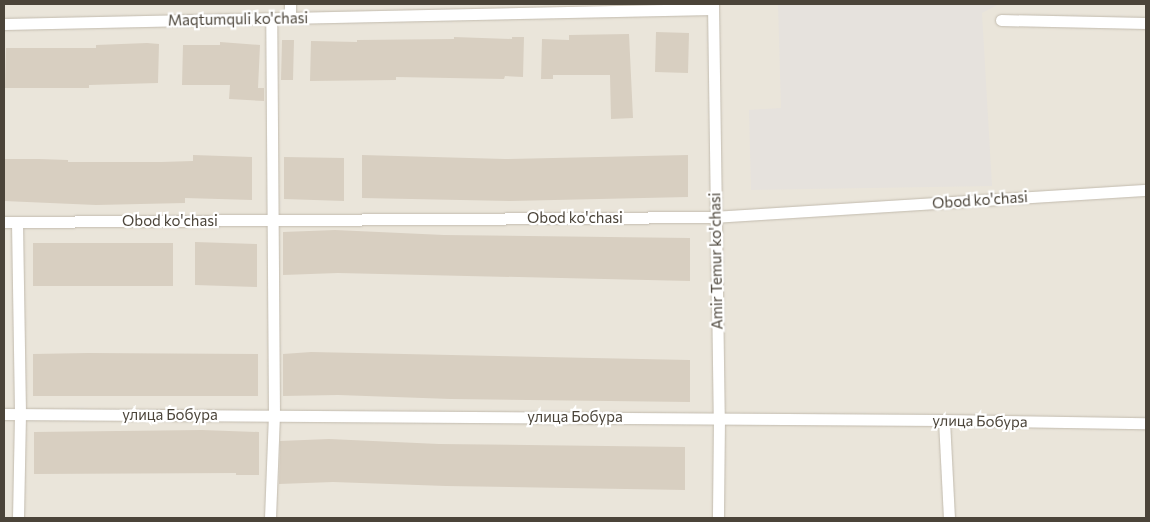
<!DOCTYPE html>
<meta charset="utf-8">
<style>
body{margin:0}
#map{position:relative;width:1150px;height:522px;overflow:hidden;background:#f6f3ec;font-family:Commissioner,sans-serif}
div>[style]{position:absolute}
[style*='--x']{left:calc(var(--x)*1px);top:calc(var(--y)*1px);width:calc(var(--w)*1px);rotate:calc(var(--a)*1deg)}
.residential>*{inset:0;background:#eae5da}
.industrial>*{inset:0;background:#e6e2dd}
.building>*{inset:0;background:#d8cfc1}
.roads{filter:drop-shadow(0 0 1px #c2bbae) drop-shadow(0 0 1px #c2bbae)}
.street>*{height:11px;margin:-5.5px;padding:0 5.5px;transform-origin:5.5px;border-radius:5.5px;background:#fff}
span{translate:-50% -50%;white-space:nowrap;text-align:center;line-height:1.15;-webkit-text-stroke:4.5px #fff;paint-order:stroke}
.street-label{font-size:15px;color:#4b4439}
.frame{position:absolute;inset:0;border:5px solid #4b4439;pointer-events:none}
</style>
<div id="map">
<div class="residential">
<div style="clip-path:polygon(4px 4px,1146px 4px,1146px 518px,4px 518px)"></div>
</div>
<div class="industrial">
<div style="clip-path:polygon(778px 4px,999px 4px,982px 13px,992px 186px,751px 190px,749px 110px,781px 108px)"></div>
</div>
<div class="building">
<div style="clip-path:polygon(656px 32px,689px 33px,688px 73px,655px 72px)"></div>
<div style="clip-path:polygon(629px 34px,633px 118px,611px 119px,610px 75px,553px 75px,553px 79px,541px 79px,542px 39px,569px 40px,569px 35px)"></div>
<div style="clip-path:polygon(454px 37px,512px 39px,512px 37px,524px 37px,523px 77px,505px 76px,504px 79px,396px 77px,396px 80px,310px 81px,311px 41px,357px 42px,357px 40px,454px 39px)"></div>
<div style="clip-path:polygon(282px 40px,294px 40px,293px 80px,281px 80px)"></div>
<div style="clip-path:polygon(220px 42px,260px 45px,258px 88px,264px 88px,264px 101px,229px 99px,230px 85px,182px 85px,183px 45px,220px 45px)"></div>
<div style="clip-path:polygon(147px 43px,159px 44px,158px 83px,89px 85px,89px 88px,5px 88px,6px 48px,96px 48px,96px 45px)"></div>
<div style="clip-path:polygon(193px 155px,252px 157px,252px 200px,185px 198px,185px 203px,96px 205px,4px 201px,4px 159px,39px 159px,68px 160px,68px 162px,161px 162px,193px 161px)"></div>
<div style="clip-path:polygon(362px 155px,505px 159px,688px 155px,688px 197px,510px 201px,362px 198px)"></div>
<div style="clip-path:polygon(284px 157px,344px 158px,344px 201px,284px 199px)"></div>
<div style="clip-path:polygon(335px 230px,444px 235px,690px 238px,690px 281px,338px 273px,283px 275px,283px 232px)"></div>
<div style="clip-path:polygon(195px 242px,257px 244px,257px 287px,195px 285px)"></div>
<div style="clip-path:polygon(33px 243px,173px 243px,173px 286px,33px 286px)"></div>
<div style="clip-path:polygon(311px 352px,690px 360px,690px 402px,451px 399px,338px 395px,283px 396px,283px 354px)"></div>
<div style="clip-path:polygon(88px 353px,258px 354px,258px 396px,33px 396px,33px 354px)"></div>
<div style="clip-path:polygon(202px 430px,259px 432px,259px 475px,236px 475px,236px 473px,34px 474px,34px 432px)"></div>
<div style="clip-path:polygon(329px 439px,439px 444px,685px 447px,685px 490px,446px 486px,333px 482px,279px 484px,280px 441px)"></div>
</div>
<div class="roads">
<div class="street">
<div style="--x:290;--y:4;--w:13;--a:90"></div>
<div style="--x:713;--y:4;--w:414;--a:89.2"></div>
<div style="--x:719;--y:418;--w:100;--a:90.6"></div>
<div style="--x:1001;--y:20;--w:145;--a:1.2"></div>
<div style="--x:4;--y:24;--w:709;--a:-1.21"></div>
<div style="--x:4;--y:222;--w:710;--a:-0.4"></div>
<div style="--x:714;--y:217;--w:433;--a:-3.6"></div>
<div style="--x:17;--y:222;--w:192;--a:89.1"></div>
<div style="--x:20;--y:414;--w:104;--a:91.1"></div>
<div style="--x:4;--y:414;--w:940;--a:0.37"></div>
<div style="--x:944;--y:420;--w:202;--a:0.9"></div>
<div style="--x:944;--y:420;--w:98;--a:87.1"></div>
<div style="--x:270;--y:518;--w:103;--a:-87.8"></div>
<div style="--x:274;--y:415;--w:397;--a:-90.4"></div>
</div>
</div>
<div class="street-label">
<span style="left:238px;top:19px;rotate:-1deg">Maqtumquli ko'chasi</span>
<span style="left:980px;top:200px;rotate:-4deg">Obod ko'chasi</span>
<span style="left:575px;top:218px">Obod ko'chasi</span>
<span style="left:170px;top:221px">Obod ko'chasi</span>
<span style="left:716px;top:261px;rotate:-91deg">Amir Temur ko'chasi</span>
<span style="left:170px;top:415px">улица Бобура</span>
<span style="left:575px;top:417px">улица Бобура</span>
<span style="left:980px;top:421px;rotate:1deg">улица Бобура</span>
</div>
<div class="frame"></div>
</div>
